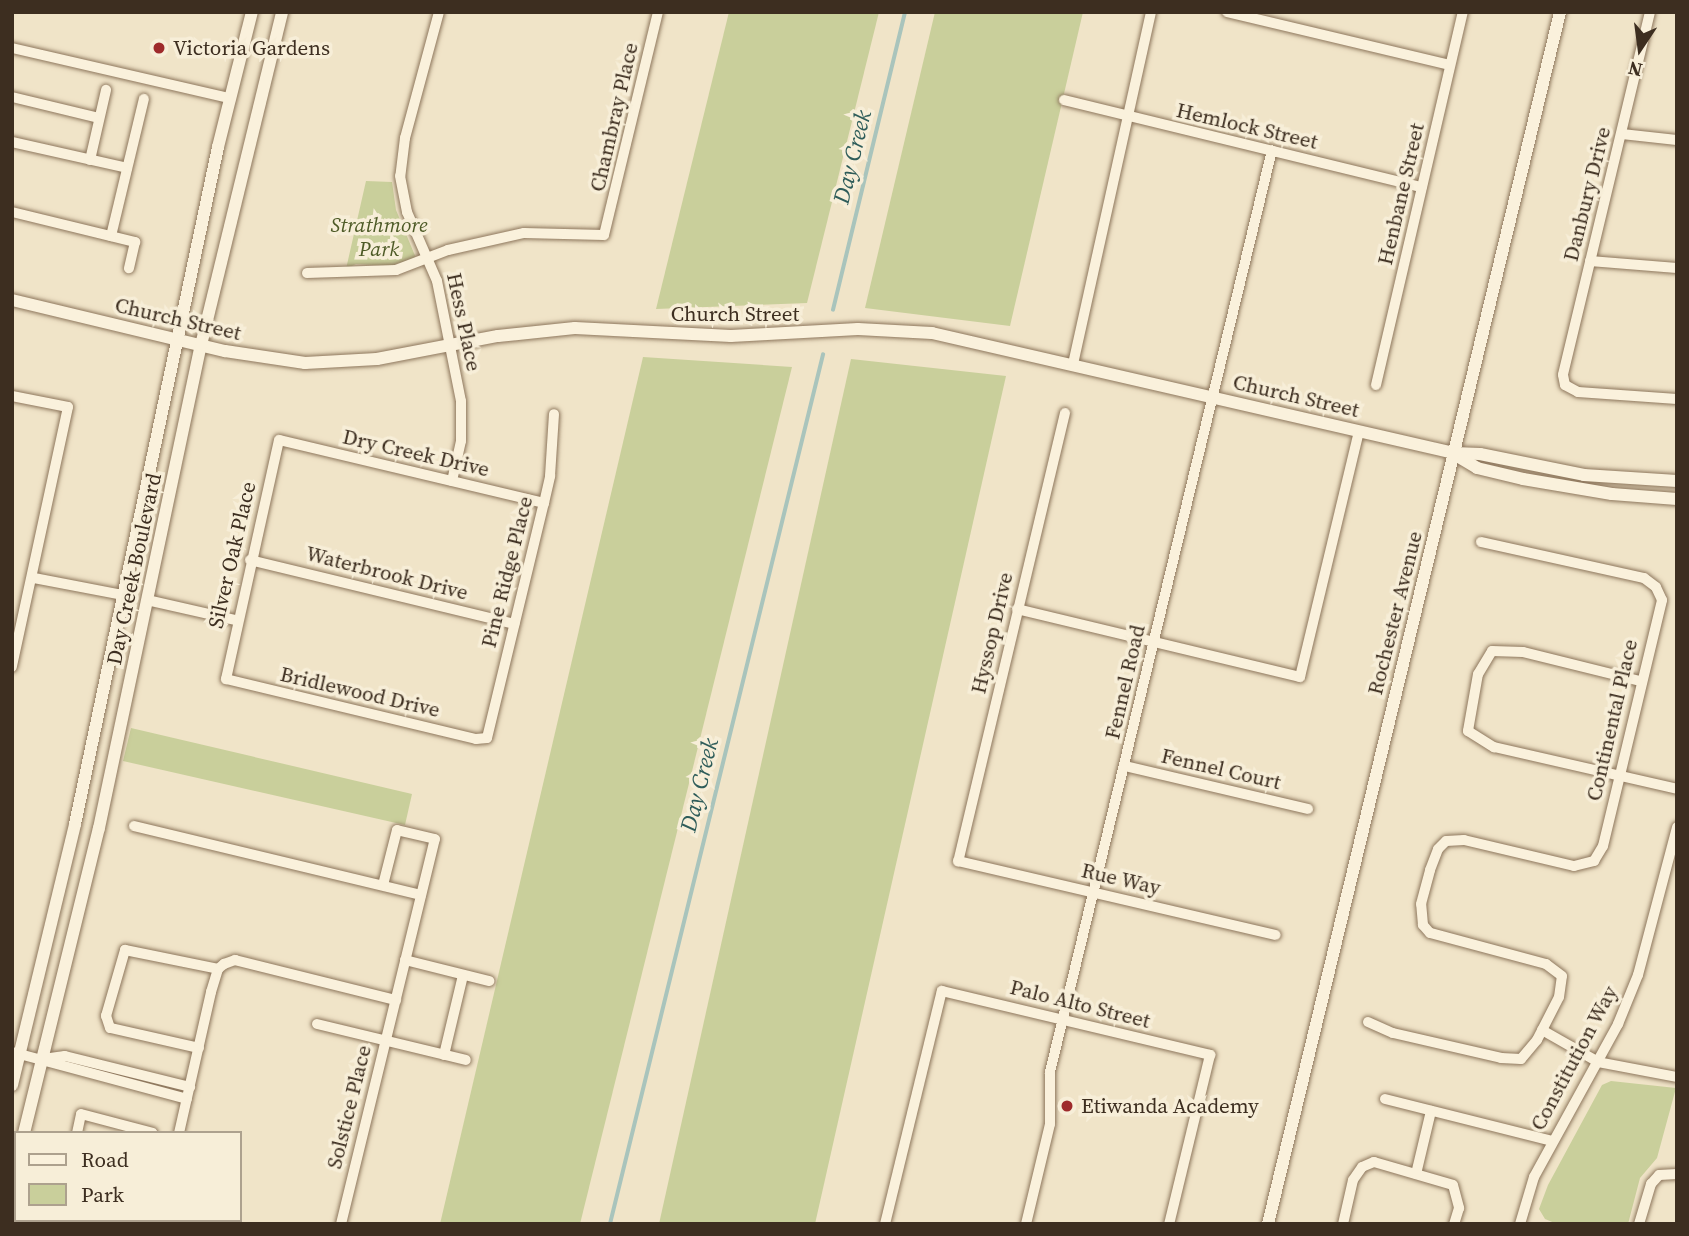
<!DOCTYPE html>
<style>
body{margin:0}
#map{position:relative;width:1689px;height:1236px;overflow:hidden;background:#f0e4c8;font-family:"Source Serif 4",serif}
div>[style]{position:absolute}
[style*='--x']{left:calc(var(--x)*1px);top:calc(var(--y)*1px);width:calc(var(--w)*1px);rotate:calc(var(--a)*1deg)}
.green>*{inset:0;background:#c9cf9b}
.stream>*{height:3.5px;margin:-1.75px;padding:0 1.75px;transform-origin:1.75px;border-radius:1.75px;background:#a9c4bc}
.roads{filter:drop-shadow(0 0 2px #8d765c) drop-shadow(0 0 2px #8d765c)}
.street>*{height:10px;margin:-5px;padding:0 5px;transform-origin:5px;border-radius:5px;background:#faf1dc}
.secondary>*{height:12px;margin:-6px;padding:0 6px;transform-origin:6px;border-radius:6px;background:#faf1dc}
.dots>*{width:19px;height:19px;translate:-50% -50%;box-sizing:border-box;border:4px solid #f7eed8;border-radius:50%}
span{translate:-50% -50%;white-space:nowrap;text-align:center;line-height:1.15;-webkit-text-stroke:7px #f7eed8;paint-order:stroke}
.poi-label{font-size:21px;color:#3d2e20}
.left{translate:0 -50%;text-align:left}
.street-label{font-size:21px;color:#3d2e20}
.park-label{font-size:21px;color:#4d5a26;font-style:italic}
.water-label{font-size:23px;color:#2f5d5a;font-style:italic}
.frame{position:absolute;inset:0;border:14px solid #3d2e20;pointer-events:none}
.legend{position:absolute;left:14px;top:1131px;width:228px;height:91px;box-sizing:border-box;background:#f7eed8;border:2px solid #ada18e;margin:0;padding:9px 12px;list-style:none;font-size:21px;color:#3d2e20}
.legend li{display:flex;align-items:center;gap:14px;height:35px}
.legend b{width:35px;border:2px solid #ada18e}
.north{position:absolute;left:1605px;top:14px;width:70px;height:70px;-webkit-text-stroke:5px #f7eed8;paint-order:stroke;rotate:193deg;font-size:19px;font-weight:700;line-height:28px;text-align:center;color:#3d2e20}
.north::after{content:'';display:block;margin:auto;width:24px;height:32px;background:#3d2e20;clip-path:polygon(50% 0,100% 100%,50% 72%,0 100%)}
</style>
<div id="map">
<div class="green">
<div style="clip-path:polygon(729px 12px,879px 12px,807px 303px,656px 309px)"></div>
<div style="clip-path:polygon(935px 12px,1083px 12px,1010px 326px,865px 308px)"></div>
<div style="clip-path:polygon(366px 181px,392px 182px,396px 210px,416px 258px,390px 266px,356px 264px,346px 269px)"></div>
<div style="clip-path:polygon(643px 357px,792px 367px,580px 1224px,440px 1224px)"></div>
<div style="clip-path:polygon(851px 359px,1006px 376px,815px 1224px,659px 1224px)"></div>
<div style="clip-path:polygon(131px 728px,412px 794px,405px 825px,123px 761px)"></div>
<div style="clip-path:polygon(1611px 1081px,1676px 1088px,1657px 1158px,1640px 1178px,1628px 1224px,1557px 1224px,1545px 1219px,1539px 1209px,1548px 1185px,1602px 1085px)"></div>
</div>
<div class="stream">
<div style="--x:833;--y:310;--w:307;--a:-76.4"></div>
<div style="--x:610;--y:1224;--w:895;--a:-76.23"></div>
</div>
<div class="roads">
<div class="street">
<div style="--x:439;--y:12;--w:131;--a:105.1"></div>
<div style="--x:405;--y:138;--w:38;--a:97"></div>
<div style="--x:400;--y:176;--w:37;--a:79"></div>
<div style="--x:407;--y:212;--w:75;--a:66.5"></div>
<div style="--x:437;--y:281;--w:122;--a:78.7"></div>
<div style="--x:461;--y:401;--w:40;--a:90"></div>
<div style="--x:461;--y:441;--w:41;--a:102.7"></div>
<div style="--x:1227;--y:12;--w:229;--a:13.4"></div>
<div style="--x:1650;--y:12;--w:373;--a:103.5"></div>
<div style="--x:1563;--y:375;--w:10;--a:79"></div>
<div style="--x:1565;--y:385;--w:15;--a:28"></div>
<div style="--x:1578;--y:392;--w:99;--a:4"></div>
<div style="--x:12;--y:48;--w:222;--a:13"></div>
<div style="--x:12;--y:97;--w:89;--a:13.6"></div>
<div style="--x:1064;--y:100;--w:368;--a:13.7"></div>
<div style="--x:1622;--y:134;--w:55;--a:6.2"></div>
<div style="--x:12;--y:142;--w:118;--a:12.7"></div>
<div style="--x:90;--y:160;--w:72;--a:-77.1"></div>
<div style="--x:12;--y:212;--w:127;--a:13.7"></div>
<div style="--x:135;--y:242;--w:27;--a:103"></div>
<div style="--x:111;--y:236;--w:141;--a:-76.5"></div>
<div style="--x:1590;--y:261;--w:87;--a:4.6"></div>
<div style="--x:307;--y:273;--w:89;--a:-1.9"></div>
<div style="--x:396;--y:270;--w:56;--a:-21"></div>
<div style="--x:448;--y:250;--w:78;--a:-12.6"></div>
<div style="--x:524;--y:233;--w:80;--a:1.4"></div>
<div style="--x:604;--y:235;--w:229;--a:-76.4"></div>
<div style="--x:1073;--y:364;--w:361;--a:-77.5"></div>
<div style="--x:1376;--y:385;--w:383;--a:-76.9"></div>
<div style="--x:12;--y:396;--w:57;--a:11.1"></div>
<div style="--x:68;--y:407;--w:266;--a:102.2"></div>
<div style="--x:1065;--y:413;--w:461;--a:103.4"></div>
<div style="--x:958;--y:861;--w:326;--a:13.1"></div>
<div style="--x:544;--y:503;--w:272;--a:-166.6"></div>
<div style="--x:279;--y:440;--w:245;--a:102.5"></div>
<div style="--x:226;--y:679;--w:257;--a:13.5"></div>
<div style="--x:476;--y:739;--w:11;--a:-5"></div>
<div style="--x:487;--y:738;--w:242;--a:-76.4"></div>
<div style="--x:544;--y:503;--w:28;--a:-77"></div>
<div style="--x:550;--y:476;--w:62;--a:-86.3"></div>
<div style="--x:250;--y:560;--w:272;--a:13.6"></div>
<div style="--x:34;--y:578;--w:91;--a:10.8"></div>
<div style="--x:147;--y:600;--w:91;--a:12.7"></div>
<div style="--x:1017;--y:609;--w:291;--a:13.5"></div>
<div style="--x:1300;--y:677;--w:253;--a:-76.5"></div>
<div style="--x:1640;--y:681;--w:121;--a:-166.1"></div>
<div style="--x:1523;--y:652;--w:31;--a:-178"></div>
<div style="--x:1492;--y:651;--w:27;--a:121"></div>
<div style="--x:1478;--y:674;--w:58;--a:100"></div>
<div style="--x:1468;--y:731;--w:31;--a:32"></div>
<div style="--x:1494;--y:747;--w:188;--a:12.9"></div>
<div style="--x:1125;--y:766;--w:188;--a:13.2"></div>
<div style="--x:134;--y:826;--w:295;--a:13.5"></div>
<div style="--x:405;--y:960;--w:87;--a:14"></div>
<div style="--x:1368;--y:1022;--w:27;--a:24"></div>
<div style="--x:1393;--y:1033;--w:111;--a:13"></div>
<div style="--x:1501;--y:1058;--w:20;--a:3"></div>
<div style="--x:1521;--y:1059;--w:25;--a:-50"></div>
<div style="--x:1537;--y:1040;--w:48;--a:-62.9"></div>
<div style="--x:1559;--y:997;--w:21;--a:-82"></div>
<div style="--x:1562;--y:976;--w:20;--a:-143"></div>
<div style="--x:1546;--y:964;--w:120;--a:-165"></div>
<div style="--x:1430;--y:933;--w:11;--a:-131"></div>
<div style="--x:1423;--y:925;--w:21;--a:-95"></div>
<div style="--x:1421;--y:904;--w:35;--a:-75"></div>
<div style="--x:1430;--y:870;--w:22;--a:-69"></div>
<div style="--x:1438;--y:849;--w:11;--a:-45"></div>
<div style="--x:1446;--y:841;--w:18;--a:-3"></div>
<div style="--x:1464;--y:840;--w:113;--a:13.3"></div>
<div style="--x:1574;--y:866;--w:21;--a:-14"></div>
<div style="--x:1594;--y:861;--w:17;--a:-59"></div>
<div style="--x:1603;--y:846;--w:253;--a:-76.5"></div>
<div style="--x:1662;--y:600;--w:14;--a:-115"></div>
<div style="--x:1656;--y:587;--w:15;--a:-143"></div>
<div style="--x:1644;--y:578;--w:167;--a:-167.5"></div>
<div style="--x:317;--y:1024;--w:153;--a:13.6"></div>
<div style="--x:1542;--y:1030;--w:64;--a:29.7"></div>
<div style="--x:1598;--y:1062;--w:80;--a:10.8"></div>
<div style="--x:199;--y:1048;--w:91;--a:-167.3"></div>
<div style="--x:110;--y:1028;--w:13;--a:-108"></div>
<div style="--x:106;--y:1016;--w:69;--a:-73.9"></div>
<div style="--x:125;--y:950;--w:95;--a:11.5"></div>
<div style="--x:12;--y:1052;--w:181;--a:15"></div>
<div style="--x:444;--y:1055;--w:82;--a:-76.6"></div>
<div style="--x:43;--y:1059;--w:22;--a:-8"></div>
<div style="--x:65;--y:1056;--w:129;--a:13.9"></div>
<div style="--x:1385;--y:1099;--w:172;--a:14.1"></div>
<div style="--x:77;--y:1133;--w:19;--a:-78"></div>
<div style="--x:81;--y:1114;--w:74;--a:14.8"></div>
<div style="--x:179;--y:1133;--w:145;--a:-77.2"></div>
<div style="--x:211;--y:992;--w:24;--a:-73"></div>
<div style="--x:218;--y:969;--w:8;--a:-40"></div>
<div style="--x:224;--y:964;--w:12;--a:-20"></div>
<div style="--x:235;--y:960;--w:166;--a:14"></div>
<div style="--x:1416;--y:1174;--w:65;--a:-76.6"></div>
<div style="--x:55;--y:1224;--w:4;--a:-76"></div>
<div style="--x:158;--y:1224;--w:4;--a:-76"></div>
<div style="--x:341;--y:1224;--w:396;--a:-76.3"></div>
<div style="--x:435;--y:839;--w:39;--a:-167"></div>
<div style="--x:397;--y:830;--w:57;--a:104.3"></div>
<div style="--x:885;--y:1224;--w:240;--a:-76.3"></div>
<div style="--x:942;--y:991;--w:276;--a:13.4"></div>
<div style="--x:1210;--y:1055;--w:174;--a:103.6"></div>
<div style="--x:1026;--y:1224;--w:103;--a:-76.5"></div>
<div style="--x:1050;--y:1124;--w:52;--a:-90"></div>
<div style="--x:1050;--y:1072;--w:948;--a:-76.46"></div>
<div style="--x:1343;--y:1224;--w:45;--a:-77.2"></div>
<div style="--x:1353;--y:1180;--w:16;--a:-55"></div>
<div style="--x:1362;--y:1167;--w:13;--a:-23"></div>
<div style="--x:1374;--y:1162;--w:82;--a:16.2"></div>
<div style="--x:1453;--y:1185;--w:24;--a:75"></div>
<div style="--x:1459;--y:1208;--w:17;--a:107"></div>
<div style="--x:1520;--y:1224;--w:49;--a:-73.4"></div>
<div style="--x:1534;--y:1177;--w:175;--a:-61.2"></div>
<div style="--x:1618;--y:1024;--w:53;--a:-67.8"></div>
<div style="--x:1638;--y:975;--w:153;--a:-75.2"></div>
<div style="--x:1639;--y:1224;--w:42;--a:-73.3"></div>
<div style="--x:1651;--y:1184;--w:12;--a:-48"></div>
<div style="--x:1659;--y:1175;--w:18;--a:-3"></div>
</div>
<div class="secondary">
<div style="--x:12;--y:300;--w:219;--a:13.5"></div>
<div style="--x:225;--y:351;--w:81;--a:8.5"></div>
<div style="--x:305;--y:363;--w:72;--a:-3.2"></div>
<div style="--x:377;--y:359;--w:123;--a:-10.8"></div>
<div style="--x:498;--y:336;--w:77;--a:-5.9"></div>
<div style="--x:575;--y:328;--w:156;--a:2.9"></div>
<div style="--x:731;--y:336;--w:127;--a:-3.2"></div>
<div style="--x:858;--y:329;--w:74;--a:3.1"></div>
<div style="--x:932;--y:333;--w:536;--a:12.95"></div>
<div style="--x:1454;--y:453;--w:26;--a:2"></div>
<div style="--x:1480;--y:454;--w:106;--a:11.4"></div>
<div style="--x:1584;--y:475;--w:93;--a:3.7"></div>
<div style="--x:1454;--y:454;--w:27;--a:31"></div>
<div style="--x:1477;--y:468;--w:47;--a:13.4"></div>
<div style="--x:1523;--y:479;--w:90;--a:9.6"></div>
<div style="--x:1612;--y:494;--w:65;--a:4.4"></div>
<div style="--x:12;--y:1085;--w:268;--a:-76.4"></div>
<div style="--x:75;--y:824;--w:692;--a:-78.07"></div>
<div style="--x:218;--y:147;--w:139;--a:-75.9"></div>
<div style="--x:24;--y:1133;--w:314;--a:-76.2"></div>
<div style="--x:99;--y:828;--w:494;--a:-78.1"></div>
<div style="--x:201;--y:345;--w:343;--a:-76.3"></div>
<div style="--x:12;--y:1193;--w:20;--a:-79"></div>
<div style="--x:1268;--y:1224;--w:1247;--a:-76.45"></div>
</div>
</div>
<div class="dots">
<div style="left:159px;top:48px;background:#9e2a2b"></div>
<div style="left:1067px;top:1106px;background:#9e2a2b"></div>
</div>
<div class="poi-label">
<span class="left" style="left:173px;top:48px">Victoria Gardens</span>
<span class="left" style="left:1081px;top:1106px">Etiwanda Academy</span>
</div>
<div class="street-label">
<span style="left:614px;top:117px;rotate:-77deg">Chambray Place</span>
<span style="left:1247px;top:126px;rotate:13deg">Hemlock Street</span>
<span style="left:1401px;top:194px;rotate:-77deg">Henbane Street</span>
<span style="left:1587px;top:194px;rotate:-76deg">Danbury Drive</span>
<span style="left:735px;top:314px">Church Street</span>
<span style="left:178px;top:319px;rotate:13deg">Church Street</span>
<span style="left:464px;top:322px;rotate:78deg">Hess Place</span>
<span style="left:1296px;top:396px;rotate:13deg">Church Street</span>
<span style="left:416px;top:453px;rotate:13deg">Dry Creek Drive</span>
<span style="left:232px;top:555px;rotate:-77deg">Silver Oak Place</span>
<span style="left:134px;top:569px;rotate:-78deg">Day Creek Boulevard</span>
<span style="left:507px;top:572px;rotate:-76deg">Pine Ridge Place</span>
<span style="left:387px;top:573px;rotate:14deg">Waterbrook Drive</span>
<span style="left:1395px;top:613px;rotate:-76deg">Rochester Avenue</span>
<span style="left:992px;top:633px;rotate:-77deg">Hyssop Drive</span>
<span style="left:1125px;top:682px;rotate:-77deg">Fennel Road</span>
<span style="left:360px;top:692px;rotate:13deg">Bridlewood Drive</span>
<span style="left:1612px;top:720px;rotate:-77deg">Continental Place</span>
<span style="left:1221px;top:769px;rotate:13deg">Fennel Court</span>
<span style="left:1121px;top:879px;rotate:13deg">Rue Way</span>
<span style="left:1080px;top:1004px;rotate:14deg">Palo Alto Street</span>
<span style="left:1574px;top:1058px;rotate:-62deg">Constitution Way</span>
<span style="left:349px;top:1107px;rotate:-76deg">Solstice Place</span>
</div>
<div class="park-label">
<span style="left:379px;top:237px">Strathmore<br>Park</span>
</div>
<div class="water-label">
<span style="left:852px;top:157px;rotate:-76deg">Day Creek</span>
<span style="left:699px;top:785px;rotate:-76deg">Day Creek</span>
</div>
<div class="frame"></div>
<ul class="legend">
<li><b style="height:9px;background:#faf1dc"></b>Road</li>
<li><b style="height:19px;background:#c9cf9b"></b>Park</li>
</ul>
<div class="north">N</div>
</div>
